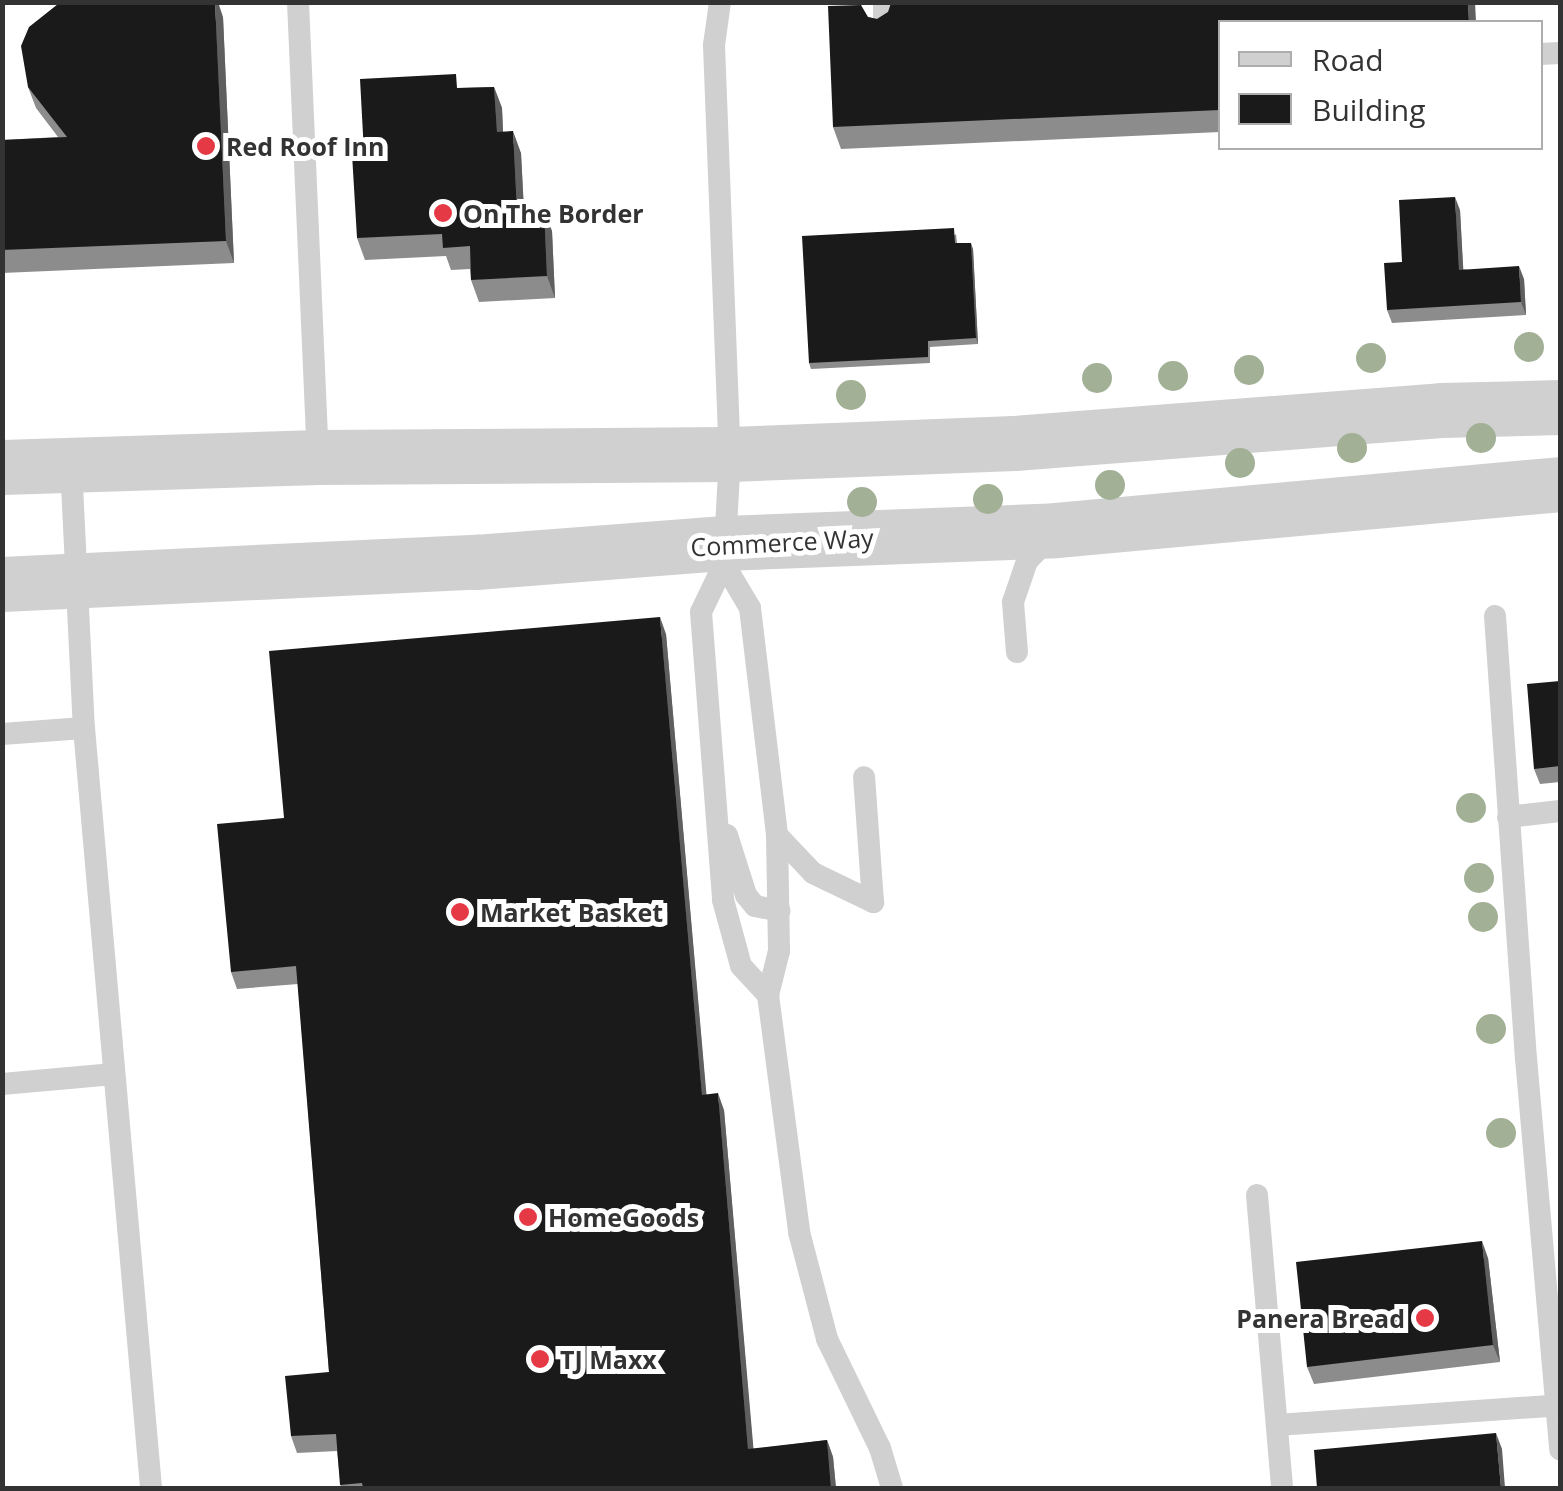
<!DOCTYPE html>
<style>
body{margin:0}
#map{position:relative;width:1563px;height:1491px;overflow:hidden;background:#fff;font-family:"Open Sans",sans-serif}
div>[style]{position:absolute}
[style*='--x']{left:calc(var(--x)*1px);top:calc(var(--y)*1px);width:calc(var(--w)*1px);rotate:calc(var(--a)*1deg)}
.service>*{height:22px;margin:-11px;padding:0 11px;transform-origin:11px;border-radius:11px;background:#d0d0d0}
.tertiary>*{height:55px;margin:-27.5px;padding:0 27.5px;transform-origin:27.5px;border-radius:27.5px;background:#d0d0d0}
.trees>*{width:30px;height:30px;margin:-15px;border-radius:50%;background:#a2b095}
.wall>*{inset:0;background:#8c8c8c}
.shaded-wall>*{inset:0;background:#5f5f5f}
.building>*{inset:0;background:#1a1a1a}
.dots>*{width:28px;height:28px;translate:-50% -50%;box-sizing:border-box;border:5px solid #fff;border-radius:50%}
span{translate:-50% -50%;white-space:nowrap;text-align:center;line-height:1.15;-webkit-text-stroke:10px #fff;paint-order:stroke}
.poi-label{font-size:25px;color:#333;font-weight:700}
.left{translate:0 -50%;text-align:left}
.right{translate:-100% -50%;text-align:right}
.street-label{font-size:25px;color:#333}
.frame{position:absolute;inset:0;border:5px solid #333;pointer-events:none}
.legend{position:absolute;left:1218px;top:20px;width:325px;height:130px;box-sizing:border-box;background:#fff;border:2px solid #adadad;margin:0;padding:12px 18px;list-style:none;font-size:30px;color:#333}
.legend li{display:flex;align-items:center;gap:20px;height:50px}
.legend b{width:50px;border:2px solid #adadad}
</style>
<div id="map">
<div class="service">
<div style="--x:298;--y:2;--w:455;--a:87.5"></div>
<div style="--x:720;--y:2;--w:43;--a:97.9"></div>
<div style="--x:714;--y:45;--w:409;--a:87.8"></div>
<div style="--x:730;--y:454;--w:110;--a:93.1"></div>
<div style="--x:724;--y:564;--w:53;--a:115.6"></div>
<div style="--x:701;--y:612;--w:289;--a:85.6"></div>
<div style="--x:723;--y:900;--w:68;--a:74.7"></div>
<div style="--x:741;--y:966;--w:40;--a:47"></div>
<div style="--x:884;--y:2;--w:24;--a:90"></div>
<div style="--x:1540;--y:54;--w:20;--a:-3"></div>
<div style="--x:71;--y:465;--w:263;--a:87.2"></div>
<div style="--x:84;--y:728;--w:763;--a:84.96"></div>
<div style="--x:724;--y:564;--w:51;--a:59.4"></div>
<div style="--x:750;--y:608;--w:229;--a:83.2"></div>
<div style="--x:777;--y:835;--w:116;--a:89"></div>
<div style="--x:779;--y:951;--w:45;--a:104"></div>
<div style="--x:768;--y:995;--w:239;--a:82.5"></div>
<div style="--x:799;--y:1232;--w:111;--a:75.3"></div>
<div style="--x:827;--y:1339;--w:121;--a:64.1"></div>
<div style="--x:880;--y:1448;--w:42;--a:73.3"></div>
<div style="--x:1495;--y:616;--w:443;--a:86"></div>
<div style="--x:1526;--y:1058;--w:393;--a:85"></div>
<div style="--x:1017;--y:652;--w:50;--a:-94.6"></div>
<div style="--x:1013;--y:602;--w:43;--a:-71.1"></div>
<div style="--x:1027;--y:561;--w:33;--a:-46"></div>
<div style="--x:2;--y:734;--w:82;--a:-4.2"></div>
<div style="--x:1508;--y:817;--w:52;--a:-6.6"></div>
<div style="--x:727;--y:835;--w:63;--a:72.4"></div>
<div style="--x:746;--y:895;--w:14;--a:51"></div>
<div style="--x:755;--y:906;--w:25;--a:11"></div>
<div style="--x:777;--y:835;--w:52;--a:46.5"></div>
<div style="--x:813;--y:873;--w:67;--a:25.8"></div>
<div style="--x:873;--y:902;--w:125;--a:-94.1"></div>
<div style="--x:2;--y:1084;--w:112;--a:-5.1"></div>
<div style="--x:1257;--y:1195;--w:294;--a:85.1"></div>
<div style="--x:1277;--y:1425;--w:284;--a:-4"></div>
</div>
<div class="tertiary">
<div style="--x:2;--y:467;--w:316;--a:-1.8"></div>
<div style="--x:318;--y:457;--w:412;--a:-0.4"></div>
<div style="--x:730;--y:454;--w:284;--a:-2.2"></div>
<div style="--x:1014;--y:443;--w:428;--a:-4.4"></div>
<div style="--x:1441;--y:410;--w:119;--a:-1.4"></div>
<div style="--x:2;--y:584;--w:475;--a:-2.7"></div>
<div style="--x:476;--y:562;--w:249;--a:-4.4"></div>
<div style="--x:724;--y:543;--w:332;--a:-2.2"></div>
<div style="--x:1056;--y:530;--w:506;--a:-5.21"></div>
</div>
<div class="trees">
<div style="left:1529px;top:347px"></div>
<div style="left:1371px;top:358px"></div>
<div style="left:1249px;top:370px"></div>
<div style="left:1173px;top:376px"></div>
<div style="left:1097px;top:378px"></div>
<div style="left:851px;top:395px"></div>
<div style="left:1481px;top:438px"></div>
<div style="left:1352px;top:448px"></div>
<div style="left:1240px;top:463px"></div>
<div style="left:1110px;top:485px"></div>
<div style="left:988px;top:499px"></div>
<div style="left:862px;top:502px"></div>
<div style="left:1471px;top:808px"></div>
<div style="left:1479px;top:878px"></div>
<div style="left:1483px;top:917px"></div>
<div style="left:1491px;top:1029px"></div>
<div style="left:1501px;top:1133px"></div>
</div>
<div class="wall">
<div style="clip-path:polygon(888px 12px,1220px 22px,1220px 132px,841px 149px,833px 127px,868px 17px,877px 19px)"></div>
<div style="clip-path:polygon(223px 17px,234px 263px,2px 273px,2px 140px,58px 137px,36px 108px,28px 87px)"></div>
<div style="clip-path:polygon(494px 87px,502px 108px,503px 132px,521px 153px,524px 210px,552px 231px,555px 298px,479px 302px,471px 280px,470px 269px,451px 270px,446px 256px,365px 260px,357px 238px,364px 153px,461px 88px)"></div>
<div style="clip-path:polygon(1460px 210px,1463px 269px,1524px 279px,1526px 315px,1392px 323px,1387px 310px,1402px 262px)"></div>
<div style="clip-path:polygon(956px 234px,957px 243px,973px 249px,978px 344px,930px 347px,930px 363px,811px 369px,809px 363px)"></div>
<div style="clip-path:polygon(666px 634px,706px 1094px,724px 1110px,753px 1449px,827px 1440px,833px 1457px,836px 1488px,341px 1488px,337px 1451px,297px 1453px,291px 1436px,329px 1372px,298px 984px,237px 989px,231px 972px,284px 818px)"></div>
<div style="clip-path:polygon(1560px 681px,1560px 782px,1540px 784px,1534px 769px)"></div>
<div style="clip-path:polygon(1488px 1258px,1500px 1362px,1314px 1384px,1307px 1367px)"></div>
</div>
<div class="shaded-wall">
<div style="clip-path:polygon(215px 2px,218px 2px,223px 17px,234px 263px,226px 241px)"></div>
<div style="clip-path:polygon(1468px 2px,1475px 2px,1476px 22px,1469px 22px)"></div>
<div style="clip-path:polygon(494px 87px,502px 108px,504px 154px,497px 132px)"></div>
<div style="clip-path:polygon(513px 131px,521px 153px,525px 232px,517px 211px)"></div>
<div style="clip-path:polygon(1455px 197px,1460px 210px,1464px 282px,1459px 270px)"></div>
<div style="clip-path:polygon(544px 209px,552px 231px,555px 298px,547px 276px)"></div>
<div style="clip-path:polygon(971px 243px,973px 249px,978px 344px,976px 338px)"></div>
<div style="clip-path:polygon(1519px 266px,1524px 279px,1526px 315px,1521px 302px)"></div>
<div style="clip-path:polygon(660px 617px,666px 634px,708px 1112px,702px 1095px)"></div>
<div style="clip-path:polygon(718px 1093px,724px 1110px,755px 1466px,748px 1449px)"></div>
<div style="clip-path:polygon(1482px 1241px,1488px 1258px,1500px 1362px,1493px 1345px)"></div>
<div style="clip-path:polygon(1496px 1433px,1502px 1449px,1505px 1488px,1501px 1488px)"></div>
<div style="clip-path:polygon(827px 1440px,833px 1457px,836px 1488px,831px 1488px)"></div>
</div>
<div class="building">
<div style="clip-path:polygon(79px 2px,215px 2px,226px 241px,2px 250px,2px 140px,67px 137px,28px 87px,21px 46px,29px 27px,58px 4px)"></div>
<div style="clip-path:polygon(907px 2px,1468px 2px,1469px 22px,1220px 22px,1220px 110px,833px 127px,828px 6px,861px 5px,868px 17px,877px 19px,888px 12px,891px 3px)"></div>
<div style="clip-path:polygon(456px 74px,457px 88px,494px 87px,497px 132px,513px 131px,517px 211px,544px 209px,547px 276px,471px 280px,470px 246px,443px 248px,442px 234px,357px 238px,352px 154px,364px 153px,360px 79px)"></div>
<div style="clip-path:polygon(1455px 197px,1459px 270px,1519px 266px,1521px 302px,1387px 310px,1384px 263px,1402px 262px,1399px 200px)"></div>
<div style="clip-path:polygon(954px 228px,955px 243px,971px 243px,976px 338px,928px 341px,928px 357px,809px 363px,802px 236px)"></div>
<div style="clip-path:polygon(660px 617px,702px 1095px,718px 1093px,748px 1449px,827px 1440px,831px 1488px,363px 1488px,362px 1483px,340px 1485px,336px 1434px,291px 1436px,285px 1376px,329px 1372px,296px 966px,231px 972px,217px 824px,284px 818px,269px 651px)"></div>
<div style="clip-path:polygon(1560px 681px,1560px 766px,1534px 769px,1527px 684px)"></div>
<div style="clip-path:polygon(1482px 1241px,1493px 1345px,1307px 1367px,1296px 1262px)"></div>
<div style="clip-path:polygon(1496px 1433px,1501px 1488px,1317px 1488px,1314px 1450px)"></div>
</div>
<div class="dots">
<div style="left:206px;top:146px;background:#e63946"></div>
<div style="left:443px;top:213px;background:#e63946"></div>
<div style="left:460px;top:912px;background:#e63946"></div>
<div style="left:528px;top:1217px;background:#e63946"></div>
<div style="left:1425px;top:1318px;background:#e63946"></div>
<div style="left:540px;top:1359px;background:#e63946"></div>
</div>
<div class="poi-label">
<span class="left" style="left:226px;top:146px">Red Roof Inn</span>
<span class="left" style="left:463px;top:213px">On The Border</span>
<span class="left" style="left:480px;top:912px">Market Basket</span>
<span class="left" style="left:548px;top:1217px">HomeGoods</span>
<span class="right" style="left:1405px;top:1318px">Panera Bread</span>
<span class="left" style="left:560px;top:1359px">TJ Maxx</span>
</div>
<div class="street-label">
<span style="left:782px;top:542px;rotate:-3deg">Commerce Way</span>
</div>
<div class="frame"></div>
<ul class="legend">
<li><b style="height:12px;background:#d0d0d0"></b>Road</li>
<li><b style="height:28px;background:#1a1a1a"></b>Building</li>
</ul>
</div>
